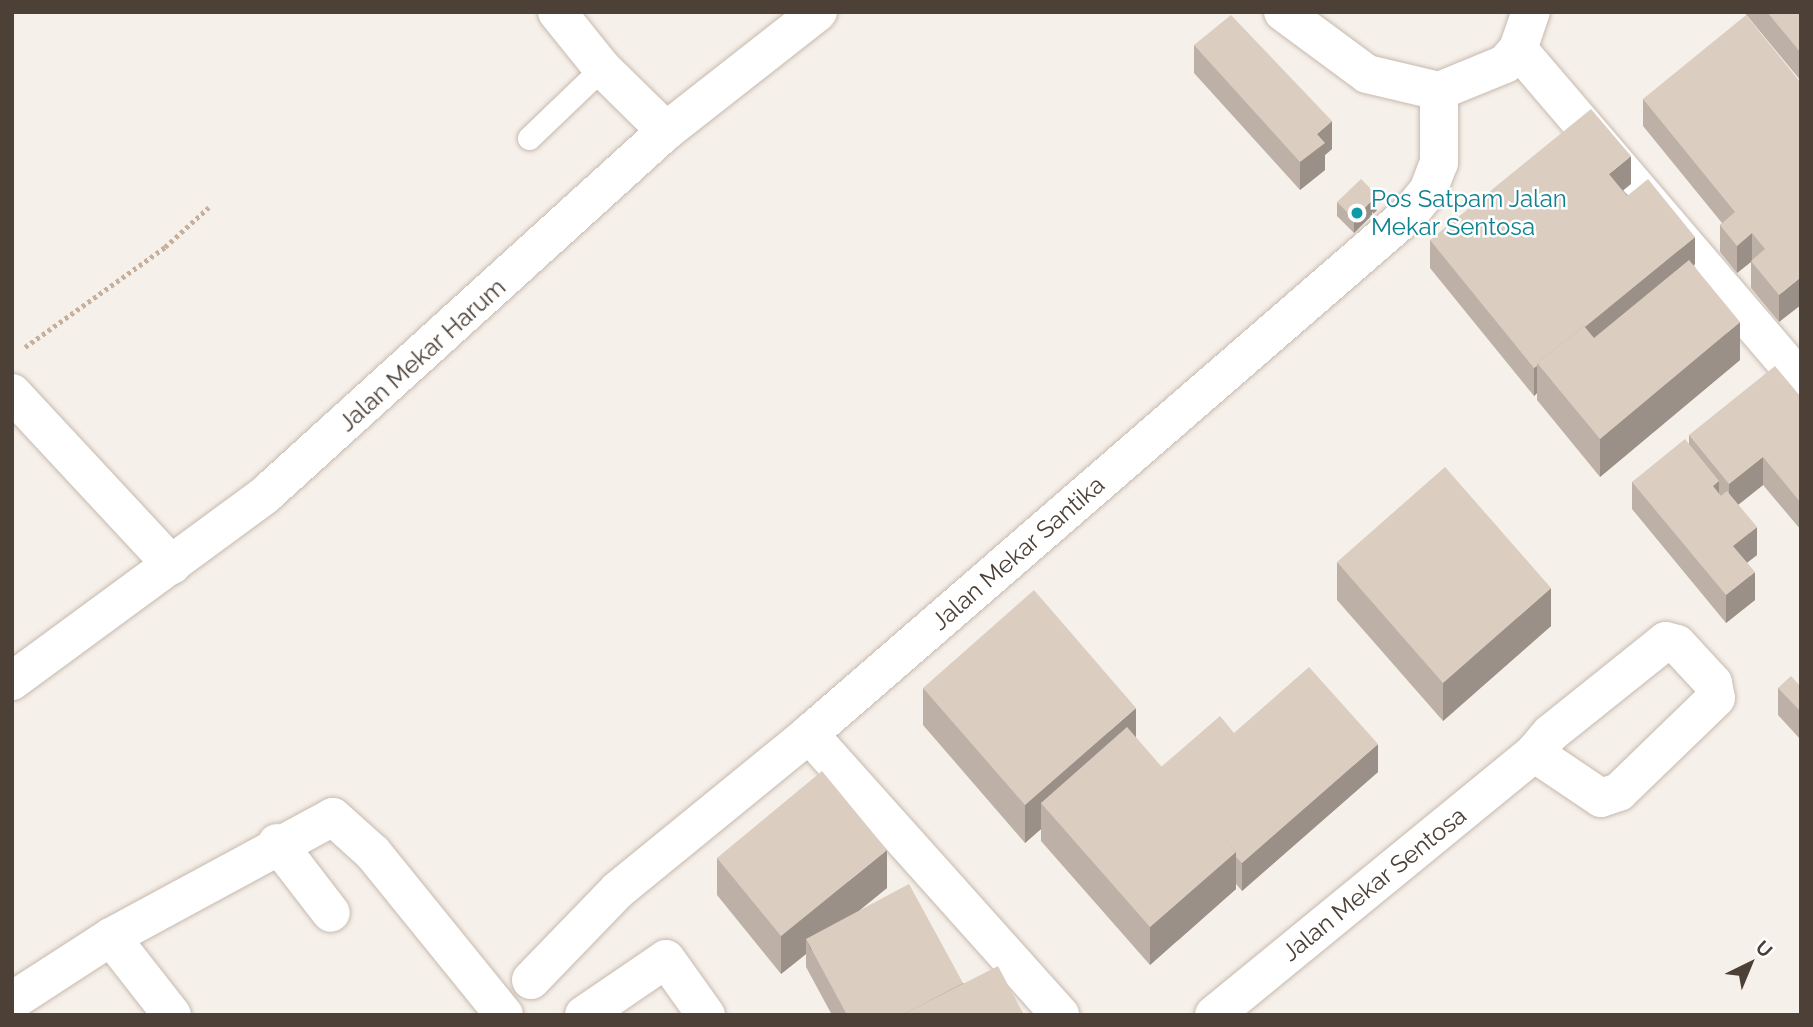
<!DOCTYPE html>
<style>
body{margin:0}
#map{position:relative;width:1813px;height:1027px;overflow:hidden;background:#f6f0ea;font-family:Raleway,sans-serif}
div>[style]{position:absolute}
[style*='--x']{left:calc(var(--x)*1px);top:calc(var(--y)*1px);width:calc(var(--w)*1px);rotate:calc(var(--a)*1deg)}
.path>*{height:4.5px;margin-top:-2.25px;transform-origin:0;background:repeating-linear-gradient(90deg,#c7af9b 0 3.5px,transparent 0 7px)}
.roads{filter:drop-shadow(0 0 2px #c6b9ae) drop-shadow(0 0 2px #c6b9ae)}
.lane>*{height:23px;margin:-11.5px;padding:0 11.5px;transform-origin:11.5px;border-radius:11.5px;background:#fff}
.street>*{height:38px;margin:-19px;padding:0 19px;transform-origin:19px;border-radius:19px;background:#fff}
.wall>*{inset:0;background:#bdb0a6}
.shaded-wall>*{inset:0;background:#9a9087}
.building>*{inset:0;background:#dccdc1}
.dots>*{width:19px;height:19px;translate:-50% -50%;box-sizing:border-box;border:4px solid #fff;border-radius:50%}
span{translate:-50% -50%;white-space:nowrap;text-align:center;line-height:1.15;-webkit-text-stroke:5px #fff;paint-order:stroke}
.culture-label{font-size:24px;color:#0d838f}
.left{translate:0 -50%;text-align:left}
.street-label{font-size:24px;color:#4c4037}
.frame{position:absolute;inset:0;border:14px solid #4c4037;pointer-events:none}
.north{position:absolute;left:1715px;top:929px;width:70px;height:70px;-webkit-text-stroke:5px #fff;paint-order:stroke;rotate:43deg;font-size:19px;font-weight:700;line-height:28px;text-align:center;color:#4c4037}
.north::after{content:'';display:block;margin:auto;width:24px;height:32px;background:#4c4037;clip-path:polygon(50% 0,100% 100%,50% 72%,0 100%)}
</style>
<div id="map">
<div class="path">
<div style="--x:25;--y:347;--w:172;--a:-35.5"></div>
<div style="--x:165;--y:247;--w:59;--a:-42.3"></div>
</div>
<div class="roads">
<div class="lane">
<div style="--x:529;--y:138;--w:101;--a:-43.8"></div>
</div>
<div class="street">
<div style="--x:557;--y:12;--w:72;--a:51.2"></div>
<div style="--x:602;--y:68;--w:90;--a:44.5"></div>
<div style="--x:1283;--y:12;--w:104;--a:36.4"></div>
<div style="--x:1367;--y:74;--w:74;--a:13.3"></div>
<div style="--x:1439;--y:91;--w:71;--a:-22.2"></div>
<div style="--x:1505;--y:64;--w:20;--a:-49"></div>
<div style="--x:1518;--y:49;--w:39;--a:-71"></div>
<div style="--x:1518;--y:49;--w:435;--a:49.5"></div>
<div style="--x:12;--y:393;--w:235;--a:47.1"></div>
<div style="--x:1666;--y:641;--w:11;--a:15"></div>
<div style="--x:1677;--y:644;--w:53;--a:47.3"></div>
<div style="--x:1713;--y:683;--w:15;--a:79"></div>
<div style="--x:1716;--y:698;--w:135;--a:135.9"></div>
<div style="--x:1619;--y:792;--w:19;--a:162"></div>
<div style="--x:1601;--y:798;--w:81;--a:-146.1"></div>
<div style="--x:1534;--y:753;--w:26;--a:-50"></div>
<div style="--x:1551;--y:733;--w:147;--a:-38.7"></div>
<div style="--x:12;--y:681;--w:314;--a:-36.3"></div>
<div style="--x:265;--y:495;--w:542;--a:-42.23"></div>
<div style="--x:666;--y:131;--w:193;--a:-38.1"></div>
<div style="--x:809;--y:734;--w:377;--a:48.2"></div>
<div style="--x:277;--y:843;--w:88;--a:52.4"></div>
<div style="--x:111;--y:937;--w:99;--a:52"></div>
<div style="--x:531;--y:980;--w:125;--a:-46"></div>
<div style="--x:618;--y:890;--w:247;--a:-39.2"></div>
<div style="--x:809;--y:734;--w:795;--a:-40.92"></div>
<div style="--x:1410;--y:213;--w:28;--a:-51"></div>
<div style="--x:1428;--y:191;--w:30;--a:-69"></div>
<div style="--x:1439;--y:163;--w:72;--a:-90"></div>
<div style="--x:12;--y:1001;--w:118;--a:-32.9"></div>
<div style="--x:111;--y:937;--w:252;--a:-28.4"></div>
<div style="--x:333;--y:817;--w:54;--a:42"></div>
<div style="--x:373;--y:853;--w:208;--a:51"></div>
<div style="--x:584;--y:1015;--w:99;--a:-34.3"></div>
<div style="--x:666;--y:959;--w:69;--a:54.5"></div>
<div style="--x:1214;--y:1015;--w:414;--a:-39.3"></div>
</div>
</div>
<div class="wall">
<div style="clip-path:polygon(1744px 12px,1801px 12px,1801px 81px)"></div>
<div style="clip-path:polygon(1194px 45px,1332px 149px,1325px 155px,1325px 170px,1300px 190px,1194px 73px)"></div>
<div style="clip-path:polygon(1801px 83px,1779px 322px,1751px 288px,1751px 262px,1737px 273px,1720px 252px,1720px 225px,1722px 223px,1643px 126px,1643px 99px)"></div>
<div style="clip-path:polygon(1631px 184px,1623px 190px,1695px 264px,1694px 265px,1740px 360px,1600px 477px,1537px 400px,1537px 393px,1534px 396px,1430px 268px,1430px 240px)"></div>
<div style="clip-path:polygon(1337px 202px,1377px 210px,1354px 233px,1337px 216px)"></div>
<div style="clip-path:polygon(1801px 397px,1801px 530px,1763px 485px,1738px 505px,1757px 555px,1747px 563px,1755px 600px,1726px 623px,1632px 509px,1632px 482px,1689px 444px,1689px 435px)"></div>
<div style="clip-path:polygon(1337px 562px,1551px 626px,1443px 721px,1337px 600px)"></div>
<div style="clip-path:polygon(1801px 671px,1801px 740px,1778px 715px,1778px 688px,1799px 685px,1799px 673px)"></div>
<div style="clip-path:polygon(923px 688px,1136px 738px,1161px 767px,1234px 733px,1378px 772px,1242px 891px,1236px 884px,1236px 889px,1150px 965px,1041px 841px,1041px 829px,1025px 843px,923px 725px)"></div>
<div style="clip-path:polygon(717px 858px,887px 888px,859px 910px,963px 983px,1024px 1015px,832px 1015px,806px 967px,806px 954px,781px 974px,717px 895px)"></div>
</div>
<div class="shaded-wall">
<div style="clip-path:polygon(1332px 121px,1332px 149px,1325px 155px,1325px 170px,1300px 190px,1300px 162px,1317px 134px)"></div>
<div style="clip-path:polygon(1631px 156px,1631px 184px,1609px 202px,1609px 174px)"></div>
<div style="clip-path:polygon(1377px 195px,1377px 210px,1354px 233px,1354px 219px)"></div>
<div style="clip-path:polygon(1752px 233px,1752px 261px,1737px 273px,1737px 246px)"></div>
<div style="clip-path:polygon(1695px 237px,1695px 264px,1552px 381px,1538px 364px)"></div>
<div style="clip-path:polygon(1801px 277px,1801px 305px,1779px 322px,1779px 295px)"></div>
<div style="clip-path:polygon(1740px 322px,1740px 360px,1600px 477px,1600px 439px)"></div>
<div style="clip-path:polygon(1537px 366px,1537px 393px,1534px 396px,1534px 368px)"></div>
<div style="clip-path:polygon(1763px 457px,1763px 485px,1729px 512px,1729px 484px)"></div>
<div style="clip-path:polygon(1719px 481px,1719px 509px,1713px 486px)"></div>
<div style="clip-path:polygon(1757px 527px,1757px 555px,1733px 573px,1733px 546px)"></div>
<div style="clip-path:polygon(1755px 572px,1755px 600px,1726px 623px,1726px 595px)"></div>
<div style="clip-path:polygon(1551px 588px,1551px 626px,1443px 721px,1443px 683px)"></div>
<div style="clip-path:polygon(1136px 708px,1136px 745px,1041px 803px,1041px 829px,1025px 843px,1025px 805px)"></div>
<div style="clip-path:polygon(1378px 744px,1378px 772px,1242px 891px,1242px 863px)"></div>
<div style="clip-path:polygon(887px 850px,887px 888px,811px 950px,806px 939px,806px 954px,781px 974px,781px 936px)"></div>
<div style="clip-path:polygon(1236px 852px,1236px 889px,1150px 965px,1150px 927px)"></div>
</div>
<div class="building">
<div style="clip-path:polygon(1767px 12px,1801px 12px,1801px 53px)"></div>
<div style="clip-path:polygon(1231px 15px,1332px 121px,1317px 134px,1325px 143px,1300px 162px,1194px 45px)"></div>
<div style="clip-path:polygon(1746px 15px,1801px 83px,1801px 277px,1779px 295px,1751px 261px,1765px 249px,1752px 233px,1737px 246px,1720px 225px,1735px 212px,1643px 99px)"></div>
<div style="clip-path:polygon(1591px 109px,1631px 156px,1609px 174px,1627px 196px,1648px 179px,1695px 237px,1585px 327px,1584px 326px,1537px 363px,1537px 366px,1534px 368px,1430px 240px)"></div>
<div style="clip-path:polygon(1361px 179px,1377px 195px,1354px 219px,1337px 202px)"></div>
<div style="clip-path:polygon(1689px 260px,1740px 322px,1600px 439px,1537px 363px,1584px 326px,1594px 338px)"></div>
<div style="clip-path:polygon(1775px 366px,1801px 397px,1801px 503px,1763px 457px,1729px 484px,1689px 435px)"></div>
<div style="clip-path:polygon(1685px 439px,1719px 481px,1713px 486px,1721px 496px,1727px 491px,1757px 527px,1733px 546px,1755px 572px,1726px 595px,1632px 482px)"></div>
<div style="clip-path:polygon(1445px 467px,1551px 588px,1443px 683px,1337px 562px)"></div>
<div style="clip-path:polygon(1034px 590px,1136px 708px,1025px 805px,923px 688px)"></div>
<div style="clip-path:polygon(1309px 667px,1378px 744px,1242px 863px,1236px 857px,1236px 852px,1161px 767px,1220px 716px,1234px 733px)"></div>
<div style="clip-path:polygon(1791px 676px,1801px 687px,1801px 712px,1778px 688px)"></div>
<div style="clip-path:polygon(1127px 727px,1236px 852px,1150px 927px,1041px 803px)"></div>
<div style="clip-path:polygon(822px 771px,887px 850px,781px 936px,717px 858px)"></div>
<div style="clip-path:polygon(909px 884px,963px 983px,902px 1015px,847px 1015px,806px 939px)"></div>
<div style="clip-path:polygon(998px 966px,1024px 1015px,902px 1015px)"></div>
</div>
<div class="dots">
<div style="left:1357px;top:213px;background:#0f9aa8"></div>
</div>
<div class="culture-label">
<span class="left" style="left:1371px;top:213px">Pos Satpam Jalan<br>Mekar Sentosa</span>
</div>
<div class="street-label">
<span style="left:422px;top:355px;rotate:-42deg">Jalan Mekar Harum</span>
<span style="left:1018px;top:553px;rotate:-41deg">Jalan Mekar Santika</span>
<span style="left:1374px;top:884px;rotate:-39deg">Jalan Mekar Sentosa</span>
</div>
<div class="frame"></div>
<div class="north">U</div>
</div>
